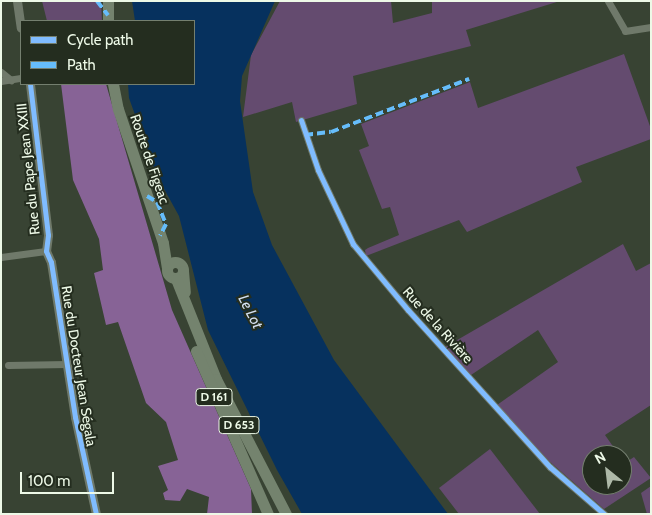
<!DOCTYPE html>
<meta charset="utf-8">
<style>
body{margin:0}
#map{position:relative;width:652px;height:515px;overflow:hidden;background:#384333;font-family:Cabin,sans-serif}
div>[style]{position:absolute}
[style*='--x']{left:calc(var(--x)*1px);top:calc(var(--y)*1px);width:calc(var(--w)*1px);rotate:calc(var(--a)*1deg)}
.green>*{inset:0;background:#644b6f}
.forest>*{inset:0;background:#876396}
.water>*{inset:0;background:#06315e}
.minor>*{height:7px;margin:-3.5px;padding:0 3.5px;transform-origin:3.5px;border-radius:3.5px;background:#6f796a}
.tertiary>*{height:9px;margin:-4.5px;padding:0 4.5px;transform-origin:4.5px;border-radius:4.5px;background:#6f796a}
.primary>*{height:11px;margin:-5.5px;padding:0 5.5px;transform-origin:5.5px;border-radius:5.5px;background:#74836e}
.primary>.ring{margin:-5.5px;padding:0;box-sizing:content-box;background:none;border:11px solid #74836e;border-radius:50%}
.quiet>*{height:4px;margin-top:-2px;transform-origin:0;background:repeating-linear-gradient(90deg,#66bdfb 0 8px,transparent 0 12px)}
.cycleway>*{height:5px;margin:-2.5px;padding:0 2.5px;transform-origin:2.5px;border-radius:2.5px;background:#80bcff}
span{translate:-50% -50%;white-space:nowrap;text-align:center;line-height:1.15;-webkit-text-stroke:4px #242d1f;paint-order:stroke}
.shield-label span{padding:1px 4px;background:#242d1f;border:1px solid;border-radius:4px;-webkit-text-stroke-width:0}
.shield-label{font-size:12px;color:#edf9e7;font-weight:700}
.street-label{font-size:14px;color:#edf9e7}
.water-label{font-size:15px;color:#d5e1f2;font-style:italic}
.frame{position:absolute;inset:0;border:2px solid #edf9e7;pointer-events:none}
.legend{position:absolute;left:20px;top:20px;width:175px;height:65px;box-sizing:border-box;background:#242d1f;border:1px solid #747f6f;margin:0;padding:6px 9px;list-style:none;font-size:15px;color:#edf9e7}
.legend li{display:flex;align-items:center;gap:10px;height:25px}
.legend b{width:25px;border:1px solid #747f6f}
.north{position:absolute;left:582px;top:445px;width:50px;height:50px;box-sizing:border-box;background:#242d1f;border:1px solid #747f6f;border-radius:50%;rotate:331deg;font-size:14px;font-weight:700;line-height:20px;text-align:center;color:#edf9e7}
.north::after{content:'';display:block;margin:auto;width:18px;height:22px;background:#aeb9a8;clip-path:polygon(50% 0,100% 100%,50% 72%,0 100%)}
.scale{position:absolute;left:20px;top:472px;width:94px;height:22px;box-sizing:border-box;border:2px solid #edf9e7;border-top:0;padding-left:6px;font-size:15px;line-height:18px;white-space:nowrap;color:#edf9e7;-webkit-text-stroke:4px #242d1f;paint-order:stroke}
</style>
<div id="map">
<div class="green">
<div style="clip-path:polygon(42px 1px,101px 1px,102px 21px,47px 21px)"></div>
<div style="clip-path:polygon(280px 1px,391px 1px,393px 23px,432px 13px,432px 1px,560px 1px,466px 30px,471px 46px,353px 76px,357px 104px,296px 122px,292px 102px,243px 117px,251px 55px)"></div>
<div style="clip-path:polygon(624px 54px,651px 129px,651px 139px,576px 167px,582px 182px,467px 232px,459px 220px,366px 256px,365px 250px,368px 248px,399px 235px,390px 207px,382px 209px,359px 150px,369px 146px,361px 124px,470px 82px,478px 108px)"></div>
<div style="clip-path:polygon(623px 244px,636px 271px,651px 263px,651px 405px,605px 435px,619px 455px,592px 455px,592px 485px,622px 485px,622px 459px,625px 463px,634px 457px,651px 478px,604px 509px,549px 461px,497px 405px,558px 362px,538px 330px,471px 375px,445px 347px)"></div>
<div style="clip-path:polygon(490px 449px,540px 514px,459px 514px,439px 488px)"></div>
<div style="clip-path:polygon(651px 486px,651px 514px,647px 514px,641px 493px)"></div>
</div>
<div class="forest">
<div style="clip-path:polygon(61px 84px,106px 84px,172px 310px,251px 489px,252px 514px,207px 514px,209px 497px,187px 489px,180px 501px,165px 500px,163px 493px,168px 490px,158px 466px,178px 460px,166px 422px,146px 403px,118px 322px,106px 325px,94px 273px,103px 270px,99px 239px,73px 180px)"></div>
</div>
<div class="water">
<div style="clip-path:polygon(132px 1px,275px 1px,242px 76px,240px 101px,253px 192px,272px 245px,334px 360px,448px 514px,302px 514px,277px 470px,208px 330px,179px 216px,157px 176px,129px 98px,128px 84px,194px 84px,194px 21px,135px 21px)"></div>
</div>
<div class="minor">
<div style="--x:608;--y:1;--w:34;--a:60"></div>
<div style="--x:625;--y:31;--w:26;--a:-9"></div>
<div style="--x:1;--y:72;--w:13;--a:39"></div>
<div style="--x:1;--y:81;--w:20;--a:-9"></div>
<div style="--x:301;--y:120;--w:53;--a:71.2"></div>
<div style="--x:318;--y:170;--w:82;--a:64.7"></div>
<div style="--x:353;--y:244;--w:86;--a:50.2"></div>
<div style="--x:408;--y:310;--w:212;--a:47.9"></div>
<div style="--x:550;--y:467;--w:72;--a:41"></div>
<div style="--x:1;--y:257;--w:45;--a:-7.6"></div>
<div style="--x:8;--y:365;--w:59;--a:-1"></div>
</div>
<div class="tertiary">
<div style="--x:17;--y:1;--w:27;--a:82"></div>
<div style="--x:30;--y:84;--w:152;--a:83.2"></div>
<div style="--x:48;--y:235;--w:16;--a:97"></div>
<div style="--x:46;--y:251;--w:12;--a:66"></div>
<div style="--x:51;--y:262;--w:157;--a:81.2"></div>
<div style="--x:75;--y:417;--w:99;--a:77.8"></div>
</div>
<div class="primary">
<div style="--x:108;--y:1;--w:20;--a:90"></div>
<div style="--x:113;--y:84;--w:25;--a:79"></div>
<div style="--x:118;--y:109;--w:141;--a:71.4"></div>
<div style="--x:163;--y:243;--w:24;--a:81"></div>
<div class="ring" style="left:167px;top:262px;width:5px;height:5px"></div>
<div style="--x:183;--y:271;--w:21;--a:85"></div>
<div style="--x:176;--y:279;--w:108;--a:68.2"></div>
<div style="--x:216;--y:379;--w:152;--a:62.6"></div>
<div style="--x:196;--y:351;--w:178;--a:66.2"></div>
</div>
<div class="quiet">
<div style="--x:97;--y:1;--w:18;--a:52"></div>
<div style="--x:305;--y:135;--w:26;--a:-7"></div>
<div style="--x:331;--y:132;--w:148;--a:-21"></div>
<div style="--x:147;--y:196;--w:12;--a:31"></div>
<div style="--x:157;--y:202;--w:24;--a:68"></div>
<div style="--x:166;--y:224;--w:13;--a:117"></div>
</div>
<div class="cycleway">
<div style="--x:30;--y:84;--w:152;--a:83.2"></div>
<div style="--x:48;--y:235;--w:16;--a:97"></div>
<div style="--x:46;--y:251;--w:12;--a:66"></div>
<div style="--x:51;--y:262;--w:157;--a:81.2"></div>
<div style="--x:75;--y:417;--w:99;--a:77.8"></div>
<div style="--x:301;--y:120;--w:53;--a:71.2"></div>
<div style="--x:318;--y:170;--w:82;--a:64.7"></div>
<div style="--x:353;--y:244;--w:86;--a:50.2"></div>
<div style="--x:408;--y:310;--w:212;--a:47.9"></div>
<div style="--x:550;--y:467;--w:72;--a:41"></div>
</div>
<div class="shield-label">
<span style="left:214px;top:397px">D 161</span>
<span style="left:239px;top:425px">D 653</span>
</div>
<div class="street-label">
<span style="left:150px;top:159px;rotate:71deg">Route de Figeac</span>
<span style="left:28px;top:169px;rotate:-96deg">Rue du Pape Jean XXIII</span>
<span style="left:438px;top:325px;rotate:48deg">Rue de la Rivière</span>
<span style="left:79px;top:366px;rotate:81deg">Rue du Docteur Jean Ségala</span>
</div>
<div class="water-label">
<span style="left:250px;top:312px;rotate:63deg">Le Lot</span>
</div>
<div class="frame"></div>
<ul class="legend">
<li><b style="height:6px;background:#80bcff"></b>Cycle path</li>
<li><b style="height:6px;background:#66bdfb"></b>Path</li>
</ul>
<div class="north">N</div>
<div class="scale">100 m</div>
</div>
